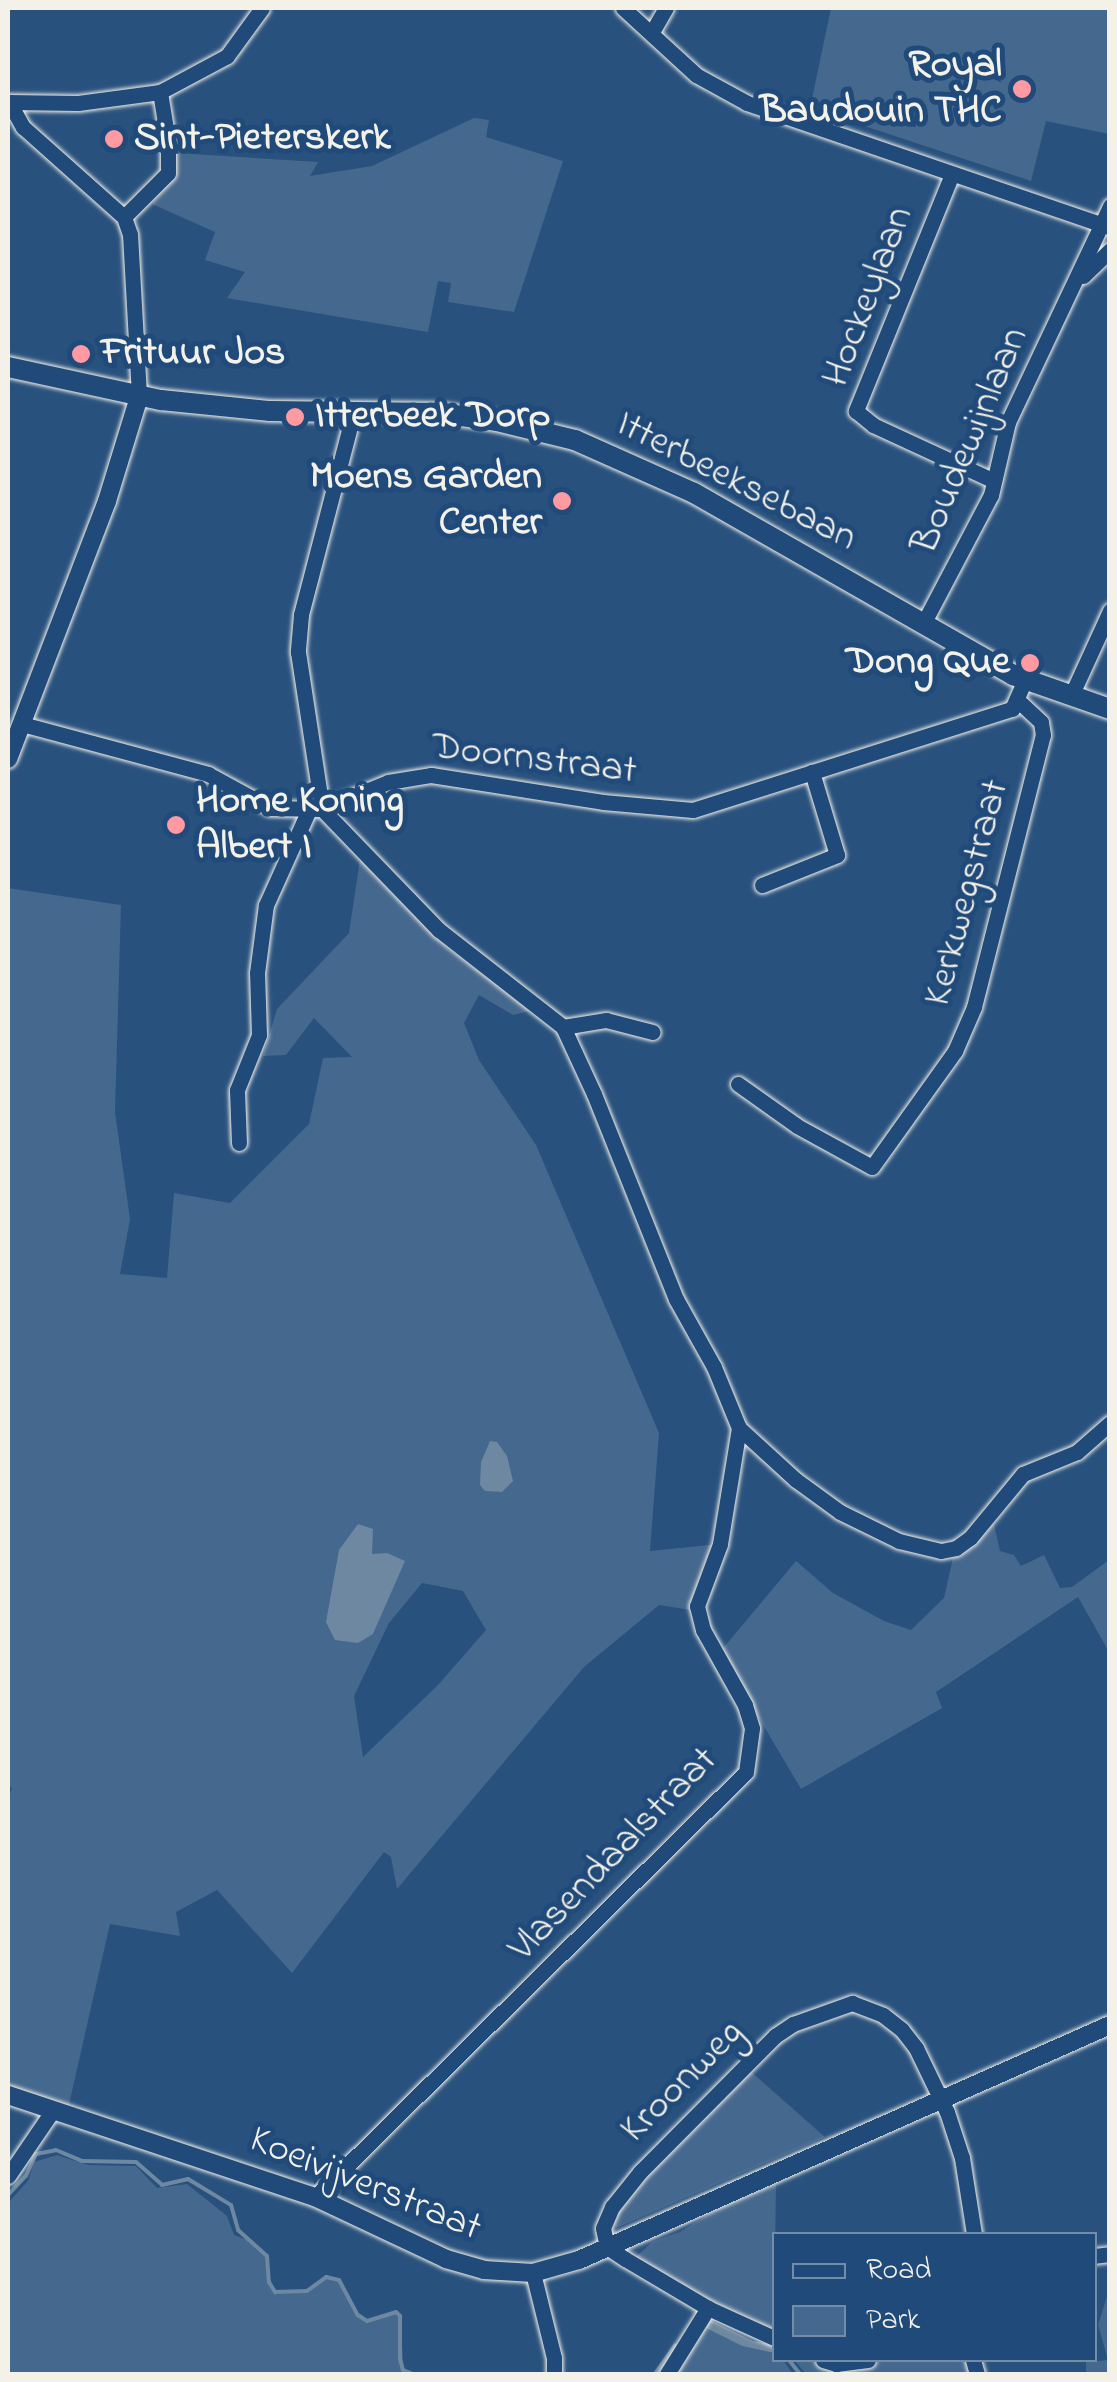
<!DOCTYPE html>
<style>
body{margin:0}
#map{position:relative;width:1117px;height:2382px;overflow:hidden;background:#28517e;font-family:"Indie Flower",sans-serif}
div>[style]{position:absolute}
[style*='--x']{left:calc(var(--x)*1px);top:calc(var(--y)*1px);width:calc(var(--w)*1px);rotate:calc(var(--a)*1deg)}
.green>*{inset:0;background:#45688e}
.water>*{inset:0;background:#6e88a2}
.stream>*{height:4px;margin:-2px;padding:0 2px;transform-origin:2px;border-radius:2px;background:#6e88a2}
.roads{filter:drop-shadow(0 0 2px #f4f1e8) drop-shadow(0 0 2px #f4f1e8)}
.minor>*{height:15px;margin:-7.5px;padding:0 7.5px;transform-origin:7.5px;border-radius:7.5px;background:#1f4a7a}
.tertiary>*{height:18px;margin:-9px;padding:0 9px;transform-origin:9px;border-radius:9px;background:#1f4a7a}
.secondary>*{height:20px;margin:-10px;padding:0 10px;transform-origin:10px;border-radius:10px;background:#1f4a7a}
.dots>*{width:28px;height:28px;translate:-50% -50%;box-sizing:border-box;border:5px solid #1f4a7a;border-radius:50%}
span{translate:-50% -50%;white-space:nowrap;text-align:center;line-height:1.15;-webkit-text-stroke:10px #1f4a7a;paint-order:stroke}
.poi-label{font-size:40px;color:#f4f1e8;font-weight:700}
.right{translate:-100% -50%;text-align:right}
.left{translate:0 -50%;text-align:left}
.street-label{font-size:40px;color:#f4f1e8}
.frame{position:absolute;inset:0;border:10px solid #f4f1e8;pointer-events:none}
.legend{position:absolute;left:772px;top:2232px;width:325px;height:130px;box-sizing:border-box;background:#1f4a7a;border:2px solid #748da6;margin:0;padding:12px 18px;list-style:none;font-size:30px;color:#f4f1e8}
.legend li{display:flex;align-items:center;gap:20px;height:50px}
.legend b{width:50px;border:2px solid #748da6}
</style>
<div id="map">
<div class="green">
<div style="clip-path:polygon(831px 8px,1109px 8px,1109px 134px,1046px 121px,1031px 181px,810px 108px)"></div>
<div style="clip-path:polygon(474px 118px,489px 120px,486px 137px,563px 161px,514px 312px,448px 302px,451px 283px,438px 281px,428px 332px,227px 298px,245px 272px,205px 260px,215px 232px,152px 204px,172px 178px,176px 153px,318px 162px,310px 176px,372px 166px)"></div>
<div style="clip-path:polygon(evenodd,360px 859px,449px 950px,533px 1010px,513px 1015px,479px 995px,464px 1023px,479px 1060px,536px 1145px,659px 1433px,650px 1551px,720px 1544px,691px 1610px,659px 1605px,584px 1667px,397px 1889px,391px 1857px,384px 1852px,292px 1973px,217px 1890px,176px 1912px,180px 1936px,110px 1924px,68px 2109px,8px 2088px,8px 1799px,12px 1788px,8px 1785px,8px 888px,121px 905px,115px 1112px,130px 1219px,120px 1274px,167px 1278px,174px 1193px,230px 1203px,309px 1124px,323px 1058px,352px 1057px,314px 1018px,286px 1055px,263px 1056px,277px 1009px,349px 933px,360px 859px,358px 1524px,372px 1555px,404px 1561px,373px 1634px,358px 1524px,360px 859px,422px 1583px,463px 1591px,486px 1630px,438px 1685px,363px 1757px,354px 1696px,389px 1623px,422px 1583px)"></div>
<div style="clip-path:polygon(993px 1520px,1000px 1551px,1014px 1555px,1021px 1566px,1044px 1555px,1060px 1588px,1072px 1587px,1109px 1560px,1109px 1652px,1078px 1597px,936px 1692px,942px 1708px,801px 1789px,720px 1652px,796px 1561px,833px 1593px,884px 1621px,911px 1630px,944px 1598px,954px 1553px)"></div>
<div style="clip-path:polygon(750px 2071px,825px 2137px,616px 2228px,612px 2221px,617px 2210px,644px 2175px)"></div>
<div style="clip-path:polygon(57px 2155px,88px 2165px,136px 2166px,157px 2188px,187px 2184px,227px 2216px,234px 2235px,253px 2242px,267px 2256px,269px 2282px,275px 2292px,307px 2291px,326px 2277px,339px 2280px,358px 2315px,367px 2320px,396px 2312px,400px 2316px,404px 2374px,8px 2374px,8px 2203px,28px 2181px,34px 2162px)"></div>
<div style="clip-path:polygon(776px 2184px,774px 2333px,642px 2264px,636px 2257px,652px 2242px,680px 2232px,719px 2208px)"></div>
<div style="clip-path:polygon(1109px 2290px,1109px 2374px,1086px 2374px,1086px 2362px,1108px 2360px,1098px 2325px)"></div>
<div style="clip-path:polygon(706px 2328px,742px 2346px,774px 2353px,774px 2360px,783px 2360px,793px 2374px,673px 2374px)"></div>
<div style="clip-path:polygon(794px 2360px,811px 2360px,838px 2370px,884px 2360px,968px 2360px,973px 2374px,806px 2374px)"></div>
</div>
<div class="water">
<div style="clip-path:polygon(490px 1441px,497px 1442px,507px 1456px,513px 1481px,502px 1492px,485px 1491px,480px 1485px,481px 1462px)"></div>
<div style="clip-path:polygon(358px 1524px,373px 1529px,372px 1554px,387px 1553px,405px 1561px,373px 1634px,358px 1643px,335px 1640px,326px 1622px,339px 1550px)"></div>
<div style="clip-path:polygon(710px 2320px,753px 2341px,774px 2345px,774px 2353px,742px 2346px,706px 2328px)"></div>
</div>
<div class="stream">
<div style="--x:8;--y:2195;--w:26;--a:-47"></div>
<div style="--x:26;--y:2176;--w:24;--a:-66"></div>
<div style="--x:36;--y:2154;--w:20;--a:-11"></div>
<div style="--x:56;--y:2150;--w:28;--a:23"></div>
<div style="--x:82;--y:2161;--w:54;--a:1.1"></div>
<div style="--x:136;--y:2162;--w:35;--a:41"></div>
<div style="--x:162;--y:2185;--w:27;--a:-13"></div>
<div style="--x:188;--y:2179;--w:50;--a:31.2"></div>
<div style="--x:231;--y:2205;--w:26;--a:74"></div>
<div style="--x:238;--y:2230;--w:39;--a:42"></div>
<div style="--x:267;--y:2256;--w:26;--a:86"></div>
<div style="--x:269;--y:2282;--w:12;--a:59"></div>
<div style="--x:275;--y:2292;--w:32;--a:-2"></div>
<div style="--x:307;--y:2291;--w:24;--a:-36"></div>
<div style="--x:326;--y:2277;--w:13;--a:13"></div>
<div style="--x:339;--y:2280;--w:40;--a:62"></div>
<div style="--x:358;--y:2315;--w:11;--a:34"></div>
<div style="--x:367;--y:2321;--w:30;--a:-17"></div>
<div style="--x:396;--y:2312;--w:6;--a:45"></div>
<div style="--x:400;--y:2316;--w:43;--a:90"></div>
<div style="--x:400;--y:2359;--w:11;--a:75"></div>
<div style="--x:403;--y:2370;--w:11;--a:22"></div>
<div style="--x:789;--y:2360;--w:18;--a:52"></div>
<div style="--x:437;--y:2374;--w:9;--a:0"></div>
<div style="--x:655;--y:2374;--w:35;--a:-55"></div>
</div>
<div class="roads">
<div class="minor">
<div style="--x:623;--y:8;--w:99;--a:42.5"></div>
<div style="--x:696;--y:75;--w:58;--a:28.8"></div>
<div style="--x:747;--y:103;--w:384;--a:18.9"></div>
<div style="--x:652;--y:32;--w:28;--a:-60"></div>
<div style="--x:8;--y:102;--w:70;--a:0.8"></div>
<div style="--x:78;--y:103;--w:83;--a:-7.6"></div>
<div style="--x:160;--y:92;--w:76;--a:-28.2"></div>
<div style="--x:227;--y:56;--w:59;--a:-53.9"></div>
<div style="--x:9;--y:102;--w:29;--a:61"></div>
<div style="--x:23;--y:127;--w:135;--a:41.7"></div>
<div style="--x:124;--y:217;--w:18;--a:71"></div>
<div style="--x:130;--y:234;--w:163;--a:86.8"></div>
<div style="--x:952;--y:174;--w:256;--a:112.1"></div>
<div style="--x:856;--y:411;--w:22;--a:39"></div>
<div style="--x:873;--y:425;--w:133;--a:24.8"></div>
<div style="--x:124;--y:217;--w:62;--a:-45"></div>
<div style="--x:168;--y:173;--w:32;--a:-90"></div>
<div style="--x:168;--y:141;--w:50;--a:-99.3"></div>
<div style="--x:1083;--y:276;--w:37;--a:-44"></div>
<div style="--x:354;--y:411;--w:211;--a:104.6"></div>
<div style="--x:301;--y:615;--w:37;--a:95"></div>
<div style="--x:298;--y:652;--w:159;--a:81.3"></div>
<div style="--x:322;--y:809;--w:168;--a:46"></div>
<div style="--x:439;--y:930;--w:157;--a:38"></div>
<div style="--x:563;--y:1027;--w:74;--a:65.2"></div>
<div style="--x:594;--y:1094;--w:221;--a:68.2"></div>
<div style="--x:676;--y:1299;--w:78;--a:60.8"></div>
<div style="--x:714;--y:1367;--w:66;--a:67.7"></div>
<div style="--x:739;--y:1428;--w:77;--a:42.4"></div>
<div style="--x:796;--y:1480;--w:54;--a:36"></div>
<div style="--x:840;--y:1512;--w:66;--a:26.2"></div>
<div style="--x:899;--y:1541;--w:43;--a:13.4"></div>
<div style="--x:941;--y:1551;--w:15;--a:-11"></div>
<div style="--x:956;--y:1548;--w:17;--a:-36"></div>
<div style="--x:970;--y:1538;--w:83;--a:-50.4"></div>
<div style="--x:1023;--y:1474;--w:58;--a:-22.2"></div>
<div style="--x:1077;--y:1452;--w:44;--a:-41.3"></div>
<div style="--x:923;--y:624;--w:146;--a:-62.2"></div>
<div style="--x:991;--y:495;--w:75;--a:-76.9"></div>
<div style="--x:1008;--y:422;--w:239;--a:-64.7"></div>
<div style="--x:1071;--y:696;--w:94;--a:-65.4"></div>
<div style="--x:22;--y:724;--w:193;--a:15"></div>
<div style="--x:208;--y:774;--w:71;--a:28.7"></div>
<div style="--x:270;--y:808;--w:52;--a:1.1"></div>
<div style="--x:322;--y:809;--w:71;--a:-22.2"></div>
<div style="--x:388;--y:782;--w:44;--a:-9.2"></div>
<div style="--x:431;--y:775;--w:174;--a:8.9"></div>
<div style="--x:603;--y:802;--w:90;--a:5.1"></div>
<div style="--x:693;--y:810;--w:335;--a:-17.6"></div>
<div style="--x:1012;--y:709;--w:32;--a:-66"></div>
<div style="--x:762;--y:885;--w:81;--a:-21.8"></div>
<div style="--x:837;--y:855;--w:87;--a:-106.8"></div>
<div style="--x:563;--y:1027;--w:44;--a:-9.2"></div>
<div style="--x:606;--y:1020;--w:48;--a:14.6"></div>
<div style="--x:738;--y:1084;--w:72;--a:35.4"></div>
<div style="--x:797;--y:1126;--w:85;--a:28.7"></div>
<div style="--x:872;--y:1167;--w:143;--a:-54.4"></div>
<div style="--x:955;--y:1051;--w:48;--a:-66.6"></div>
<div style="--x:974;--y:1007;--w:281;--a:-75.8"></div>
<div style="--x:1043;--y:735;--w:13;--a:-99"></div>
<div style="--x:1041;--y:722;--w:33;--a:-137"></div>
<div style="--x:239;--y:1143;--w:53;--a:-92.2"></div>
<div style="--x:237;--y:1090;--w:59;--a:-68.2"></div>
<div style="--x:259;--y:1035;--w:62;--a:-91.8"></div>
<div style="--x:257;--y:973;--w:69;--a:-82.5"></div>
<div style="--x:266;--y:905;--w:102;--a:-65.7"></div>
<div style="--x:8;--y:2176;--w:80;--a:-55.7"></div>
<div style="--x:315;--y:2197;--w:605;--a:-44.6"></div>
<div style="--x:746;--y:1772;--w:44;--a:-82.2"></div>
<div style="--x:752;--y:1728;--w:24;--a:-107"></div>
<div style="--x:745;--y:1705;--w:86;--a:-119.2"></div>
<div style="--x:703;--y:1630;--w:25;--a:-104"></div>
<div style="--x:697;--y:1606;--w:66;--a:-69.6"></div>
<div style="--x:720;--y:1544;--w:118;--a:-80.7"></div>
<div style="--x:1094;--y:2256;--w:16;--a:-7"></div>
<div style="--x:533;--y:2273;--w:88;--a:76.1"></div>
<div style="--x:554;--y:2358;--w:16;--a:90"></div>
<div style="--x:774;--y:2338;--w:72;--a:-155.6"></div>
<div style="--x:708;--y:2308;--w:96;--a:-149.4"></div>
<div style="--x:625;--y:2259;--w:22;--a:-146"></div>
<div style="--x:607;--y:2247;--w:19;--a:-102"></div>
<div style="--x:603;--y:2228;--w:23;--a:-67"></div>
<div style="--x:612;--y:2207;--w:45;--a:-51.3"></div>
<div style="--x:640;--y:2172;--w:192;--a:-45.2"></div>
<div style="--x:775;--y:2036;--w:22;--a:-34"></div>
<div style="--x:793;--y:2024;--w:63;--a:-19.6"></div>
<div style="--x:852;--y:2003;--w:33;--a:21"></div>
<div style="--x:883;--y:2015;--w:24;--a:38"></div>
<div style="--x:902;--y:2030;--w:23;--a:52"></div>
<div style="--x:916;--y:2048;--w:71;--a:64.2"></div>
<div style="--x:947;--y:2112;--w:48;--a:71.9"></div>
<div style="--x:962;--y:2158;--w:77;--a:81"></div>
<div style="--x:823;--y:2360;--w:14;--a:17"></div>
<div style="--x:836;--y:2364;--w:32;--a:-7"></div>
<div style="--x:973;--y:2360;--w:15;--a:74"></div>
<div style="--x:667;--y:2374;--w:78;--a:-58.2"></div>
</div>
<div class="tertiary">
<div style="--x:8;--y:759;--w:276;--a:-69"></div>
<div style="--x:107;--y:501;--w:109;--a:-72.9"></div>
<div style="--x:8;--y:2095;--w:324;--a:18.4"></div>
<div style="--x:315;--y:2197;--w:145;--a:25.3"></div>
<div style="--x:446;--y:2259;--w:40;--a:16"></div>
<div style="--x:484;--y:2270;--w:49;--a:3.5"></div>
<div style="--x:533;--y:2273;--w:48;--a:-15.8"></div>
<div style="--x:579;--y:2260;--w:581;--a:-23.87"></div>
</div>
<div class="secondary">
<div style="--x:8;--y:367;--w:157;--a:12.2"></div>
<div style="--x:161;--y:400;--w:110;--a:5.8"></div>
<div style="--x:270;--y:411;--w:170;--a:0.7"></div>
<div style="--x:440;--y:413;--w:58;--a:8"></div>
<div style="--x:497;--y:421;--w:80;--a:13.7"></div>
<div style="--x:575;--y:440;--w:130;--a:24"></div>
<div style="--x:694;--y:493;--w:367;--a:29.7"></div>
<div style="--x:1013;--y:675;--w:103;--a:19.3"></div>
</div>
</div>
<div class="dots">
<div style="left:1022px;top:89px;background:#ff9aa2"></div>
<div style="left:114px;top:139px;background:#ff9aa2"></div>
<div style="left:81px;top:354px;background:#ff9aa2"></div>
<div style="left:295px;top:417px;background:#ff9aa2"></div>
<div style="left:562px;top:501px;background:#ff9aa2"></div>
<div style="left:1030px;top:663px;background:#ff9aa2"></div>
<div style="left:176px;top:825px;background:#ff9aa2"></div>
</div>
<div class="poi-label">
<span class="right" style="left:1002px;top:89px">Royal<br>Baudouin THC</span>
<span class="left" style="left:134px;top:139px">Sint-Pieterskerk</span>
<span class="left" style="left:101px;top:354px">Frituur Jos</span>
<span class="left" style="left:315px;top:417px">Itterbeek Dorp</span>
<span class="right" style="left:542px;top:501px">Moens Garden<br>Center</span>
<span class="right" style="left:1010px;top:663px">Dong Que</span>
<span class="left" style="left:196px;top:825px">Home Koning<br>Albert I</span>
</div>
<div class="street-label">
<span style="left:869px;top:297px;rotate:-69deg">Hockeylaan</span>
<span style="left:971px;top:441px;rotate:-67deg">Boudewijnlaan</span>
<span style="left:736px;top:482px;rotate:27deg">Itterbeeksebaan</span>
<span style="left:534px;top:760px;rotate:7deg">Doornstraat</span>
<span style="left:968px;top:893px;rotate:-75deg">Kerkwegstraat</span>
<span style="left:614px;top:1855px;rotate:-46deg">Vlasendaalstraat</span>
<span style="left:683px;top:2082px;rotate:-45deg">Kroonweg</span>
<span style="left:365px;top:2185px;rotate:22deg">Koeivijverstraat</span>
</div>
<div class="frame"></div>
<ul class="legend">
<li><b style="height:12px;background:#1f4a7a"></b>Road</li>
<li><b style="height:28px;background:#45688e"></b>Park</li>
</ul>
</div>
